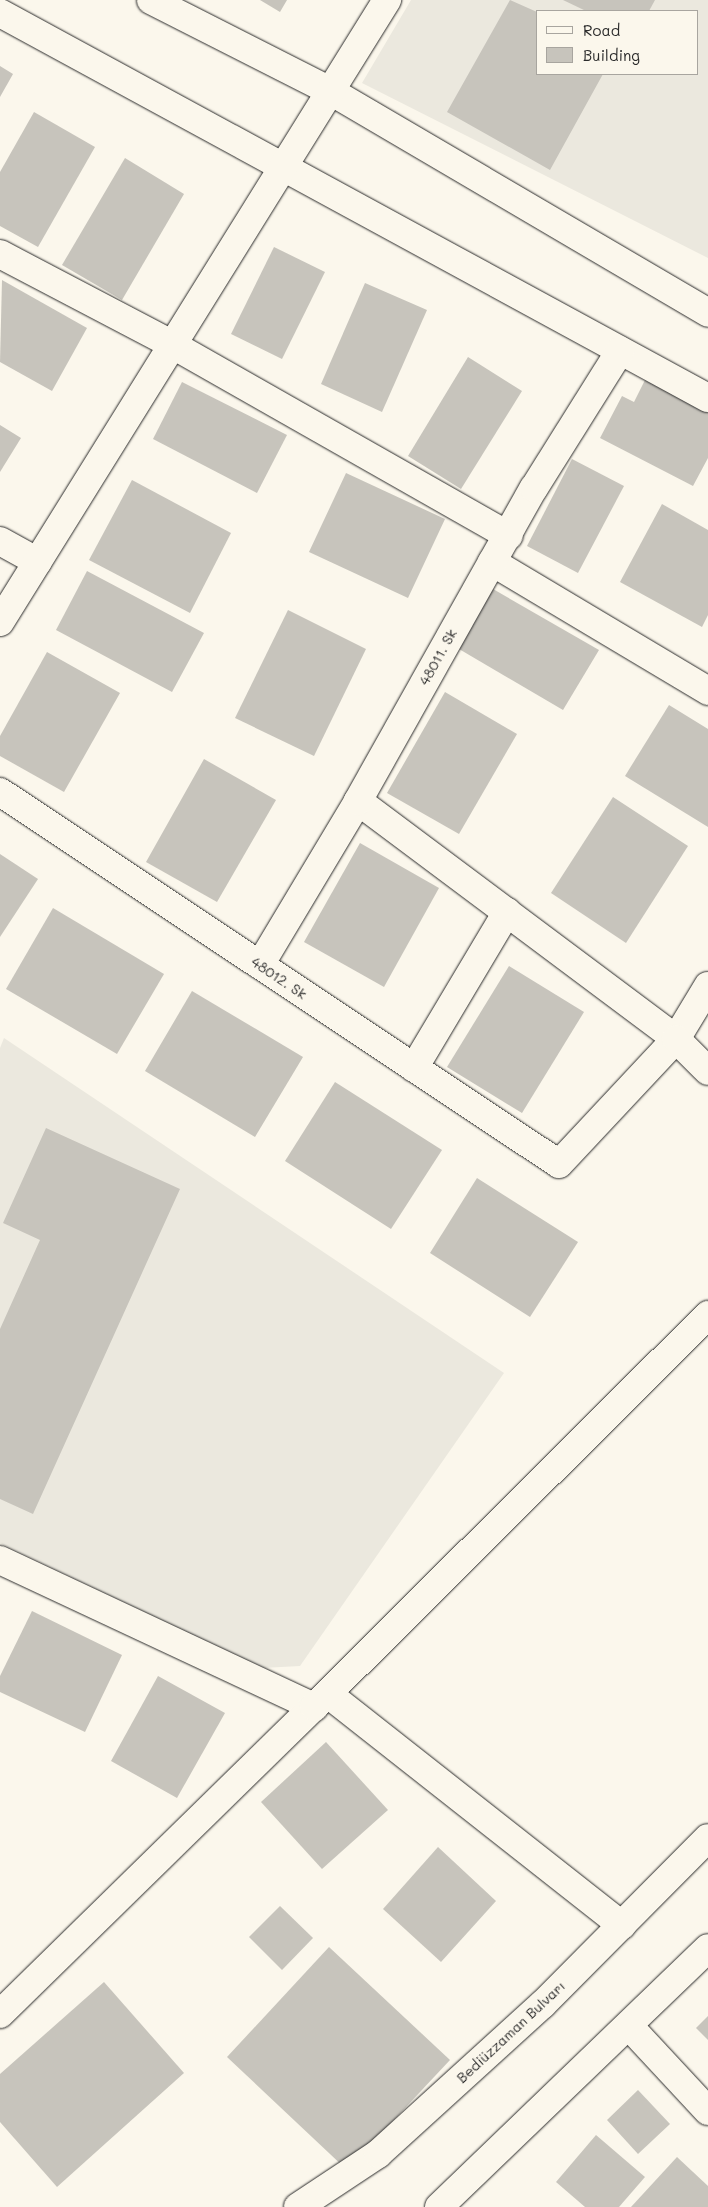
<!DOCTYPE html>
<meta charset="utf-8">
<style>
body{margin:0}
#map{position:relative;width:708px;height:2207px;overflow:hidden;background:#fbf7ec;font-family:Mali,sans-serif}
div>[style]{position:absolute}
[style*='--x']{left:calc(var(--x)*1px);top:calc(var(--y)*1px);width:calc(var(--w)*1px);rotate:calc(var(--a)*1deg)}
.built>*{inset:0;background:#ebe8de}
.building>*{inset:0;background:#c7c4bc}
.roads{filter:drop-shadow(0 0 1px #2b2b2b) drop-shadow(0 0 1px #2b2b2b)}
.minor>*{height:28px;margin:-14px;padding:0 14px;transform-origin:14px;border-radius:14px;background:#fbf7ec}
span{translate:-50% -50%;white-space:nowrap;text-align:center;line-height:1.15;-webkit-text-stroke:4px #fbf7ec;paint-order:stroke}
.street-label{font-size:14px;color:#2b2b2b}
.legend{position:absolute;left:536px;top:10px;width:162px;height:65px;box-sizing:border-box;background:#fbf7ec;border:1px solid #a8a59f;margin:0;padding:6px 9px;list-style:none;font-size:15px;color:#2b2b2b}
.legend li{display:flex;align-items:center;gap:10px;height:25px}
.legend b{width:25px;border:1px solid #a8a59f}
</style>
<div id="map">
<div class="built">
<div style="clip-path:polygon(evenodd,411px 0,708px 0,708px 258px,362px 83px,411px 0,537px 11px,697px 11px,697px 74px,537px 74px,537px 11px)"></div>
<div style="clip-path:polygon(4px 1038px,504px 1373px,300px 1666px,262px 1668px,0 1543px,0 1048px)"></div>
</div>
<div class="building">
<div style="clip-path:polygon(260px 0,287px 0,280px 12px)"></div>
<div style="clip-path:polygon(510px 0,537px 12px,537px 74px,603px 74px,550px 170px,447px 112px)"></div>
<div style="clip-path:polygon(563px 0,655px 0,649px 11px,586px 11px)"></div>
<div style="clip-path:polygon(0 66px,13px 74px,0 97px)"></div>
<div style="clip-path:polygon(34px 112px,95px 147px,38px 247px,0 226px,0 172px)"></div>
<div style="clip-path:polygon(125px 158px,184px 194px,122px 300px,62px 265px)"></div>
<div style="clip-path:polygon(274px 247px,325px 272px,282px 359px,231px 334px)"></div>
<div style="clip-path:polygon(2px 280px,87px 328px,52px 391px,0 362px)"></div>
<div style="clip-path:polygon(365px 283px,427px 310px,382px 412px,321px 384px)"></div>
<div style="clip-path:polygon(468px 357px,522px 391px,461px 489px,408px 456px)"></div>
<div style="clip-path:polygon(645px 380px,708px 413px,708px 458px,693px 486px,600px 438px,622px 396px,634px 402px)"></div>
<div style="clip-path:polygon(182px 382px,287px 435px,257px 493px,153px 439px)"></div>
<div style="clip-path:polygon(0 425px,21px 438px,0 472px)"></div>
<div style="clip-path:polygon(572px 459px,624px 486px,578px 573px,527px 546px)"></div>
<div style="clip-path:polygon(346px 473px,445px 519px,408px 598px,309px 552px)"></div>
<div style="clip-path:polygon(132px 480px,231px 533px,190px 613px,89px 560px)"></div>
<div style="clip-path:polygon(662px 504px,708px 530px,708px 615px,702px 627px,620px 582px)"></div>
<div style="clip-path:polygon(87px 571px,204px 633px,172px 692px,56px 630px)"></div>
<div style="clip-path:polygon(493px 589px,599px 650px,563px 710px,459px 649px)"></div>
<div style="clip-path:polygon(288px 610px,366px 649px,314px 756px,235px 718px)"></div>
<div style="clip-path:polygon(47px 652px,120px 693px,64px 792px,0 756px,0 736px)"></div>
<div style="clip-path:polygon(445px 692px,517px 734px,459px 834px,387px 793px)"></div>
<div style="clip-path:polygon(669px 705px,708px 729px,708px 827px,625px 776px)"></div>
<div style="clip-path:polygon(204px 759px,276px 800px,217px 902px,146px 862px)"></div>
<div style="clip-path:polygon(613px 797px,688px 846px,626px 943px,551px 893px)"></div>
<div style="clip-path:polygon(360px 843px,439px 888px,384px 987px,304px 942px)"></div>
<div style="clip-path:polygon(0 854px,38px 879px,0 937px)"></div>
<div style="clip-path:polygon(53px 908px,164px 974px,117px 1054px,6px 989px)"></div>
<div style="clip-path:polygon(509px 966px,584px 1012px,522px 1113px,447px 1067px)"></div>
<div style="clip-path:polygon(192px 991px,303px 1057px,255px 1137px,145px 1071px)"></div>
<div style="clip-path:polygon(335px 1082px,442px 1150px,391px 1229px,285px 1161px)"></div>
<div style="clip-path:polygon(46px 1128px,180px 1189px,33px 1514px,0 1499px,0 1329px,40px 1240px,3px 1223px)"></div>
<div style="clip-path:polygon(477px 1178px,578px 1242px,530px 1317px,430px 1253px)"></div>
<div style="clip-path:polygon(32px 1611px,122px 1655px,85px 1732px,0 1692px,0 1676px)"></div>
<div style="clip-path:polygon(158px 1676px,225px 1713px,177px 1798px,111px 1761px)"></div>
<div style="clip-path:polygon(326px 1742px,388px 1810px,322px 1869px,261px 1802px)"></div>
<div style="clip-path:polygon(438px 1847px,496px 1901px,441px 1962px,383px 1909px)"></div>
<div style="clip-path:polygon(280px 1906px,313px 1938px,282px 1970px,249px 1937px)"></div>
<div style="clip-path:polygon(329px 1947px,450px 2060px,347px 2170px,227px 2057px)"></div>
<div style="clip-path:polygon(104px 1982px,184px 2073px,57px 2187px,0 2122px,0 2074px)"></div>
<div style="clip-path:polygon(708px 2016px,708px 2040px,696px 2028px)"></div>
<div style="clip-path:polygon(638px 2090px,670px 2124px,638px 2154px,607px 2120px)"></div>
<div style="clip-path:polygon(596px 2135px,645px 2177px,619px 2207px,585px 2207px,556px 2182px)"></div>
<div style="clip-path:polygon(677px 2157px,708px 2186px,708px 2207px,631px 2207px)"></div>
</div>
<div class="roads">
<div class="minor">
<div style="--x:151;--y:0;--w:203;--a:26.9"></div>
<div style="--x:332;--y:92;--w:436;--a:30.4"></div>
<div style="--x:0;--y:13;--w:806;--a:28.54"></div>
<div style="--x:0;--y:254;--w:195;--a:27.7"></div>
<div style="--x:173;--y:345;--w:386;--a:29.6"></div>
<div style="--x:0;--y:541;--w:43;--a:28.9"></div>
<div style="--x:492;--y:562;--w:252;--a:30.8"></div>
<div style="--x:0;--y:622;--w:733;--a:-58.11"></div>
<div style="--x:0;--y:792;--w:671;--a:33.64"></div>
<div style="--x:559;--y:1164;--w:171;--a:-46.9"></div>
<div style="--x:676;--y:1039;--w:62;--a:-58.9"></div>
<div style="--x:358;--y:801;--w:397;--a:36.8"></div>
<div style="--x:676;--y:1039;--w:45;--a:45"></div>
<div style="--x:260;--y:965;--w:191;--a:-59.1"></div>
<div style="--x:358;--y:801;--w:359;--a:-60.7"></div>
<div style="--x:534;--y:488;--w:162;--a:-57.9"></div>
<div style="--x:414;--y:1068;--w:182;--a:-59.2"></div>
<div style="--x:0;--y:1560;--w:347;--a:25.1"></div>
<div style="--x:328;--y:1694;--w:374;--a:38.2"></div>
<div style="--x:0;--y:2014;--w:439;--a:-44.4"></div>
<div style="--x:314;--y:1707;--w:556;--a:-44.85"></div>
<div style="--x:629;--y:2026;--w:116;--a:47.1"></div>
<div style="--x:298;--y:2207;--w:96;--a:-33.5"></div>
<div style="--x:378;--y:2154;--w:222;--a:-42.3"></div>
<div style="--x:542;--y:2005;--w:235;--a:-45.2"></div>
<div style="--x:439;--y:2207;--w:373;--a:-43.9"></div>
</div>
</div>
<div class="street-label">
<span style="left:438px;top:657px;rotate:-61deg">48011. Sk</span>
<span style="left:279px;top:978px;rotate:34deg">48012. Sk</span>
<span style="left:511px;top:2032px;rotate:-43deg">Bediüzzaman Bulvarı</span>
</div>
<ul class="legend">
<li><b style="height:6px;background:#fbf7ec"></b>Road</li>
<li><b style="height:14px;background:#c7c4bc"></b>Building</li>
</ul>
</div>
